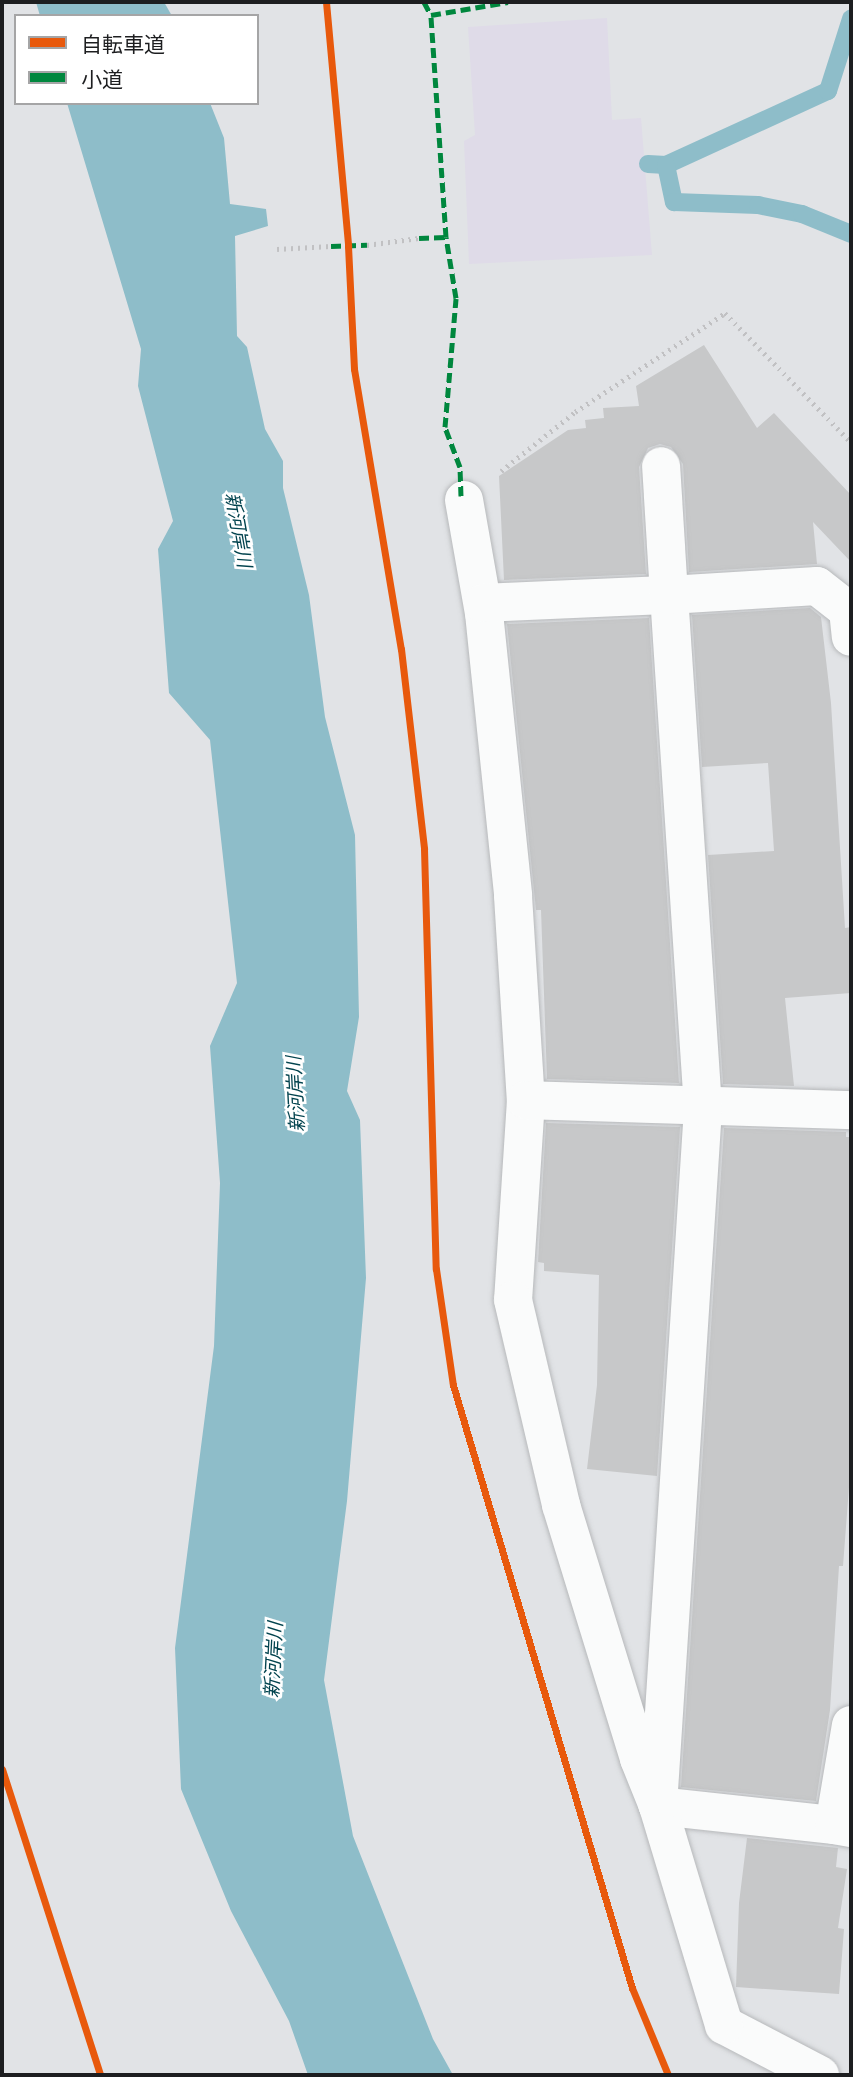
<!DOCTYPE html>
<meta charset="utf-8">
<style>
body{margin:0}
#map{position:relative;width:853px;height:2077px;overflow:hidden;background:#e1e3e6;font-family:"Public Sans","Noto Sans JP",sans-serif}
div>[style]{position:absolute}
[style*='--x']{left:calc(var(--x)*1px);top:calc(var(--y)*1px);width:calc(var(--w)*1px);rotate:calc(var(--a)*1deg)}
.industrial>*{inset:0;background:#dfdbe8}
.water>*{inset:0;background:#8ebdc9}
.stream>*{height:18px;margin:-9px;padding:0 9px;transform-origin:9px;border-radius:9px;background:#8ebdc9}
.building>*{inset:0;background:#c7c8c9}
.path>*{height:4.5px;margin-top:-2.25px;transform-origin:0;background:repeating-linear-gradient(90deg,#c1c1c3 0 2px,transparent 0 7px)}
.roads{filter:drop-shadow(0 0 2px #b7b9bb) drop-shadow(0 0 2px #b7b9bb)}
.street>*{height:38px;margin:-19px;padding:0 19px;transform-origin:19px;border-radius:19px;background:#fafbfb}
.quiet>*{height:5px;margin-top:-2.5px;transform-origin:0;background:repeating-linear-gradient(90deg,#00873e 0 10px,transparent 0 15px)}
.cycleway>*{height:7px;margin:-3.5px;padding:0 3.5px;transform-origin:3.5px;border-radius:3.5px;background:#e8590c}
span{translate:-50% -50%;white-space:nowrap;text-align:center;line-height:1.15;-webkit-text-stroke:5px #fff;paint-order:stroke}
.water-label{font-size:19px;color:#02434e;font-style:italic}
.frame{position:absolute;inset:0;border:4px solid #1d1e20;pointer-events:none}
.legend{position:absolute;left:14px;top:14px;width:245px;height:91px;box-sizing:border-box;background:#fff;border:2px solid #a5a5a6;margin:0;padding:9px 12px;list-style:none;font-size:21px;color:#1d1e20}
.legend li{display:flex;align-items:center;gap:14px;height:35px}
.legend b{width:35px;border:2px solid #a5a5a6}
</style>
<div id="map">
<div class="industrial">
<div style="clip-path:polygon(607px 18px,612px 120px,641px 118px,652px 255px,469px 264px,464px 141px,475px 135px,468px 27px)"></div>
</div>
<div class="water">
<div style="clip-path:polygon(36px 2px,164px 2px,172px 16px,40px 16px)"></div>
<div style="clip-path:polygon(67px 103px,210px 103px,224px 138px,230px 204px,266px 209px,268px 226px,235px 236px,237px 336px,247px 347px,265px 429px,283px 461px,283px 488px,309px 595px,325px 717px,355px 835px,359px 1017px,347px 1091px,360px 1120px,366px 1278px,347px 1501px,324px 1680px,353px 1836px,433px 2039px,453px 2075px,308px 2075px,289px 2021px,231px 1911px,181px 1789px,175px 1648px,214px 1346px,220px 1183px,210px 1046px,237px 983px,210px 740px,169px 693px,158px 549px,173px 521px,138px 386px,141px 349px)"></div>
</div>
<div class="stream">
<div style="--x:648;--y:164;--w:18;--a:3"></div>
<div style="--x:666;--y:165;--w:178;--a:-24.6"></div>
<div style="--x:828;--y:91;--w:76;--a:-72.3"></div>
<div style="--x:666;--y:165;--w:38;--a:78"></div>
<div style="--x:674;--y:202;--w:84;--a:2"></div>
<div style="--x:758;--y:205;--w:45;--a:11.6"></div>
<div style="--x:802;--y:214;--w:53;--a:22.2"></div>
</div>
<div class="building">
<div style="clip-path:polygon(704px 345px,757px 428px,774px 413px,851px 495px,851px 562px,813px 522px,817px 564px,689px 572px,683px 464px,671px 447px,660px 444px,648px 448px,639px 467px,646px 574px,504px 580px,499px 476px,568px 430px,586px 428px,585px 420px,604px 418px,603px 408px,639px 406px,636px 386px)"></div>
<div style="clip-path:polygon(810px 608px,821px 617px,831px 703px,845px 928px,851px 927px,851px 993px,785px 998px,794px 1086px,723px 1084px,708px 855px,774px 851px,768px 763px,702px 767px,692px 615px)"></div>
<div style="clip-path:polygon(649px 618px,679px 1083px,547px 1079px,541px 910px,536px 910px,507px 624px)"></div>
<div style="clip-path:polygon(546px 1123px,680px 1127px,657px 1476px,587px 1469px,597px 1385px,599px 1275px,544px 1271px,544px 1263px,538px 1262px)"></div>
<div style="clip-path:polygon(724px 1128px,846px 1132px,846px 1137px,851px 1137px,851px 1461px,843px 1566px,839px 1566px,830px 1710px,816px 1801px,681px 1787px)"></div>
<div style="clip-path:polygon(747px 1838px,838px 1848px,836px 1867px,847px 1869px,838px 1928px,844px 1929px,839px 1994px,736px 1987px,739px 1903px)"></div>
</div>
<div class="path">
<div style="--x:367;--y:245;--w:52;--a:-7.7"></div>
<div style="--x:277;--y:249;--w:54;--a:-3.2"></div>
<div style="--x:501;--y:471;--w:95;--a:-38.6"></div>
<div style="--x:575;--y:412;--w:180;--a:-33.4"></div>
<div style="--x:725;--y:313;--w:180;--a:45.7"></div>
</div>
<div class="roads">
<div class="street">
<div style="--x:464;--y:500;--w:115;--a:80"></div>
<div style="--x:484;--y:613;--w:284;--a:84.1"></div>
<div style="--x:513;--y:896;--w:204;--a:86.4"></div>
<div style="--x:526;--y:1100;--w:200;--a:93.7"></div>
<div style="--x:513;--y:1300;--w:211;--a:76.8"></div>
<div style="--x:561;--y:1505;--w:266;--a:72.9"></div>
<div style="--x:639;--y:1759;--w:51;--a:68"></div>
<div style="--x:658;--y:1806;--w:177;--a:6.2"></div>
<div style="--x:483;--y:603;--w:186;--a:-2.5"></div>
<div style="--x:669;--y:595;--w:129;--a:-93.5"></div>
<div style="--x:526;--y:1100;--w:325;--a:1.8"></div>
<div style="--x:851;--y:1725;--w:101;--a:99.6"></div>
<div style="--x:834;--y:1825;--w:17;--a:10"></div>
<div style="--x:820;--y:2075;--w:108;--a:-152.5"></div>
<div style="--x:724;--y:2025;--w:229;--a:-106.8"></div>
<div style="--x:658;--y:1806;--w:699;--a:-86.31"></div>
<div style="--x:703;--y:1108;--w:514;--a:-93.79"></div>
<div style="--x:669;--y:595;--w:148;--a:-3.5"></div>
<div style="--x:817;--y:586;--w:39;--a:38"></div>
<div style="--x:848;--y:610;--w:27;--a:84"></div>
</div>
</div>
<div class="quiet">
<div style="--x:424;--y:2;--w:15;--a:62"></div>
<div style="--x:419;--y:238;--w:27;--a:-2"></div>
<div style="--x:331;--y:246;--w:36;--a:-2"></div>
<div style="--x:461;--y:496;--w:29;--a:-92"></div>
<div style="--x:460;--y:467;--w:43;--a:-110.6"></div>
<div style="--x:445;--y:427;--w:129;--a:-85.1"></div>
<div style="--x:456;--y:298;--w:62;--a:-99.3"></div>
<div style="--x:446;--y:237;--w:223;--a:-93.9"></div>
<div style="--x:431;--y:15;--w:78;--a:-9.6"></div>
</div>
<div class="cycleway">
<div style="--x:326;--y:2;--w:245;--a:84.8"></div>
<div style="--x:348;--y:246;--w:123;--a:87.2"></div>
<div style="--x:354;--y:369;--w:284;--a:80.5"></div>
<div style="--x:401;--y:649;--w:201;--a:83.4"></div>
<div style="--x:424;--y:849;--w:420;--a:88.4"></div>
<div style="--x:436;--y:1269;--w:117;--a:81.7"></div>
<div style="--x:453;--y:1385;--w:629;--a:73.47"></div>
<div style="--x:632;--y:1988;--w:94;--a:67.5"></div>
<div style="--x:2;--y:1769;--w:321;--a:72.2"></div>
</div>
<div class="water-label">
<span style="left:238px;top:530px;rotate:80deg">新河岸川</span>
<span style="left:296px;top:1094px;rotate:-93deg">新河岸川</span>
<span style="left:274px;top:1660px;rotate:-87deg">新河岸川</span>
</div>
<div class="frame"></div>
<ul class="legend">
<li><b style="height:9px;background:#e8590c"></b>自転車道</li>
<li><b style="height:9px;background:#00873e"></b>小道</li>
</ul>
</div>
